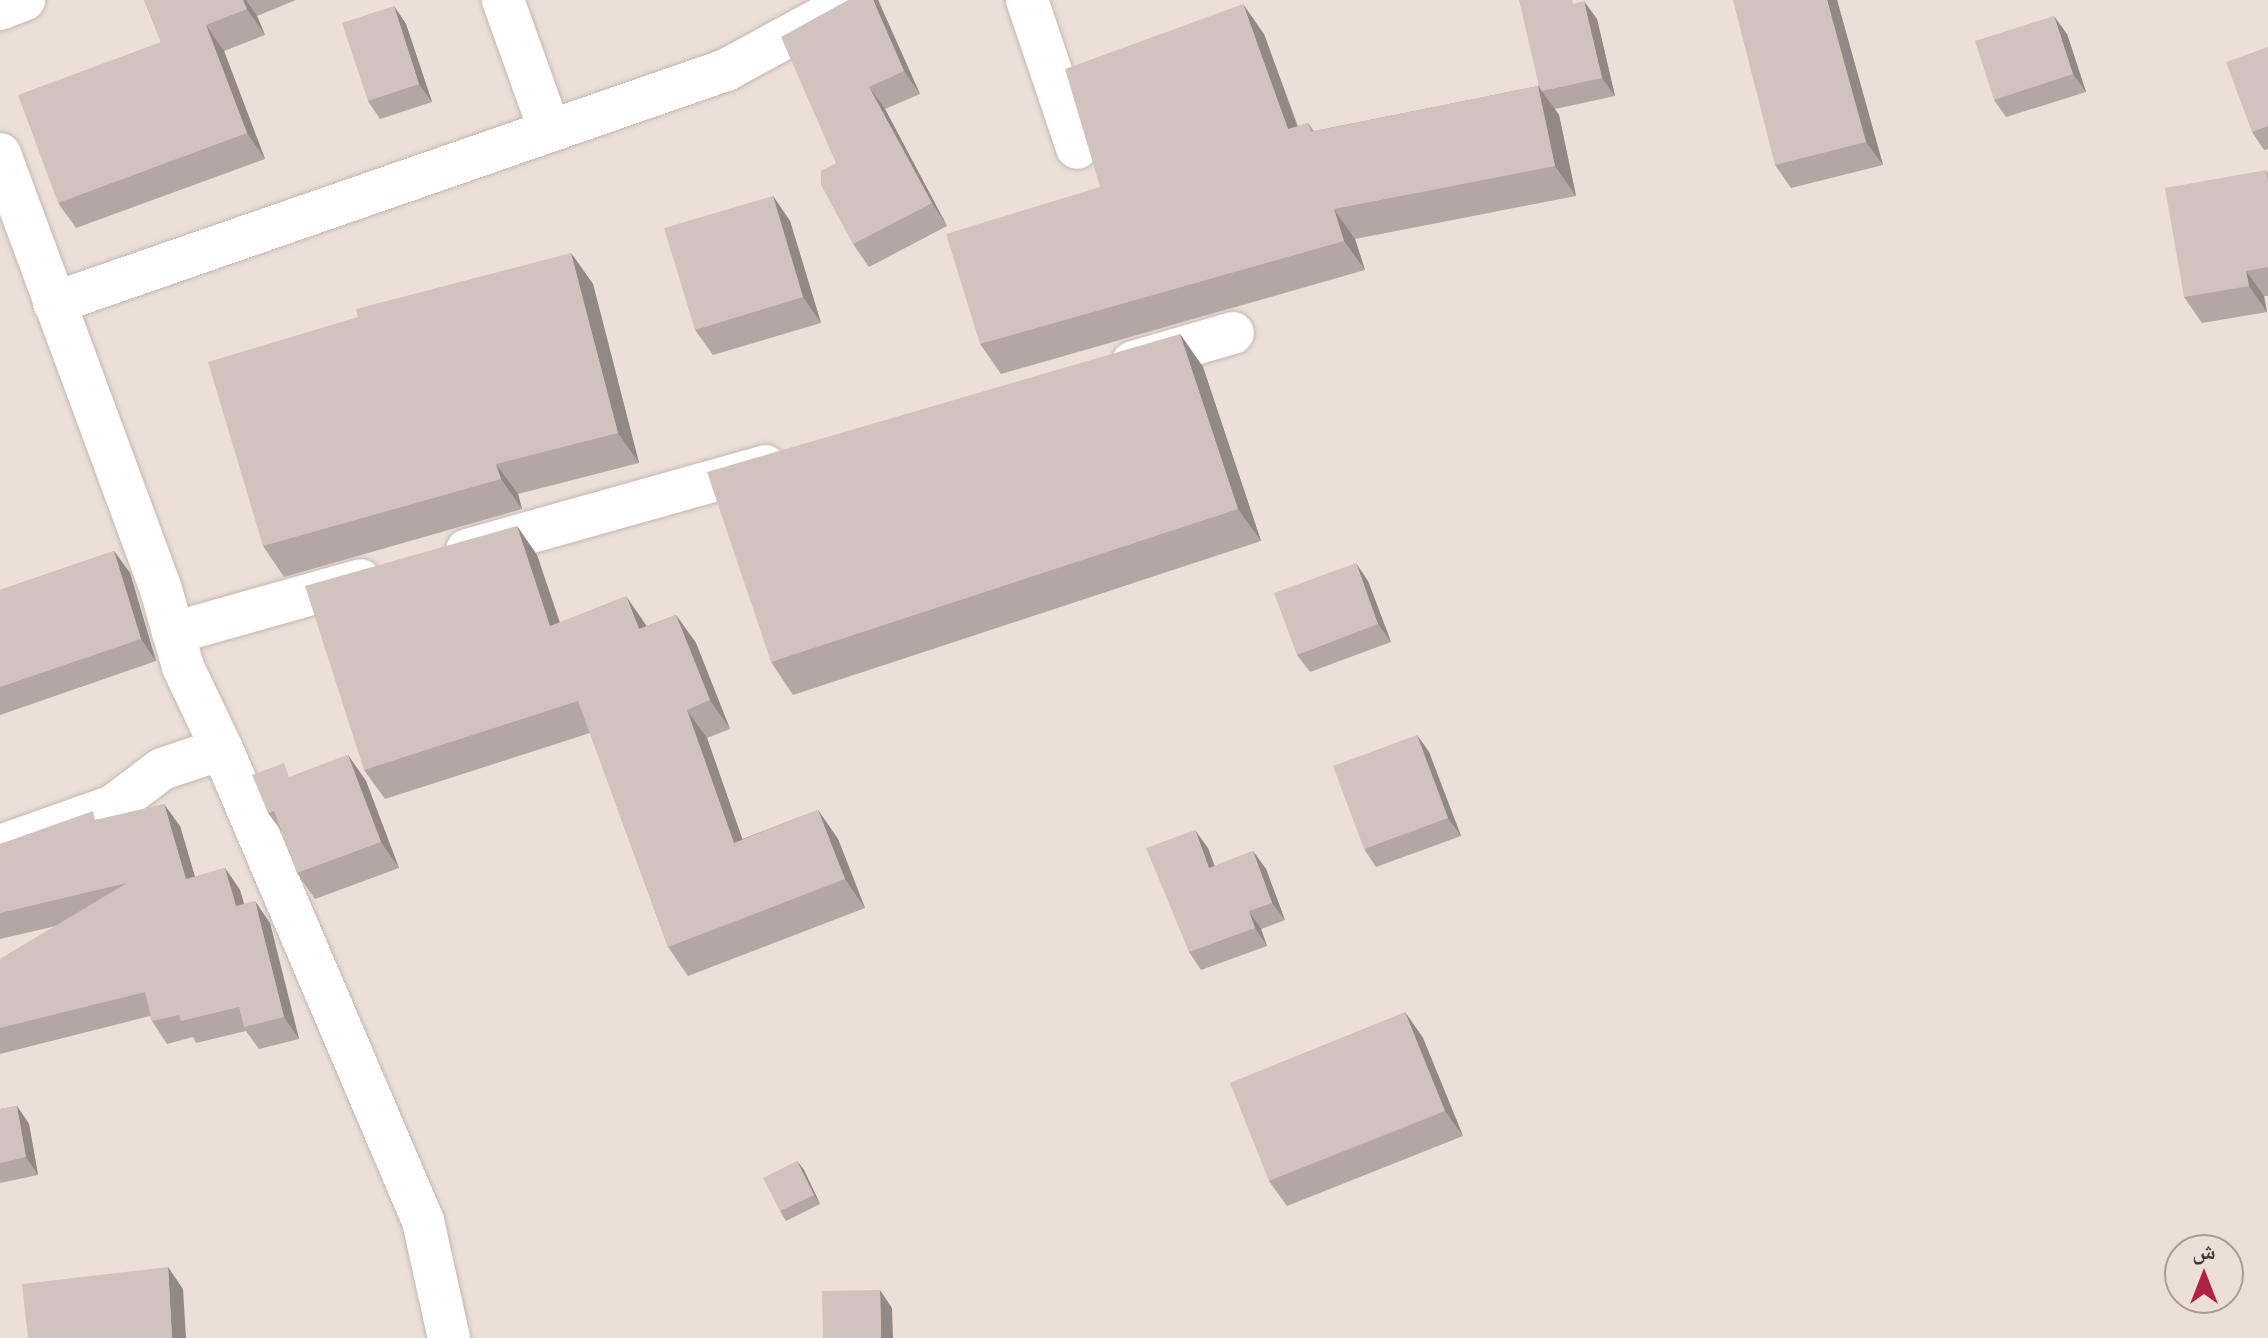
<!DOCTYPE html>
<meta charset="utf-8">
<style>
body{margin:0}
#map{position:relative;width:2268px;height:1338px;overflow:hidden;background:#ecdfd8;font-family:"Fira Sans Condensed","Noto Naskh Arabic",sans-serif}
div>[style]{position:absolute}
[style*='--x']{left:calc(var(--x)*1px);top:calc(var(--y)*1px);width:calc(var(--w)*1px);rotate:calc(var(--a)*1deg)}
.roads{filter:drop-shadow(0 0 2px #c4b7b1) drop-shadow(0 0 2px #c4b7b1)}
.street>*{height:42px;margin:-21px;padding:0 21px;transform-origin:21px;border-radius:21px;background:#fff}
.wall>*{inset:0;background:#b4a7a3}
.shaded-wall>*{inset:0;background:#928885}
.building>*{inset:0;background:#d1c2be}
span{translate:-50% -50%;white-space:nowrap;text-align:center;line-height:1.15;-webkit-text-stroke:7px #ecdfd8;paint-order:stroke}
.north{position:absolute;left:2164px;top:1234px;width:80px;height:80px;box-sizing:border-box;background:#ecdfd8;border:2px solid #a79d98;border-radius:50%;rotate:0deg;font-size:22px;font-weight:700;line-height:32px;text-align:center;color:#3f3a37}
.north::after{content:'';display:block;margin:auto;width:28px;height:36px;background:#b22048;clip-path:polygon(50% 0,100% 100%,50% 72%,0 100%)}
</style>
<div id="map">
<div class="roads">
<div class="street">
<div style="--x:503;--y:0;--w:139;--a:70.3"></div>
<div style="--x:1027;--y:0;--w:156;--a:71.3"></div>
<div style="--x:0;--y:9;--w:26;--a:-21"></div>
<div style="--x:0;--y:154;--w:461;--a:69.7"></div>
<div style="--x:160;--y:586;--w:84;--a:74.1"></div>
<div style="--x:183;--y:667;--w:91;--a:64.6"></div>
<div style="--x:222;--y:749;--w:63;--a:161.6"></div>
<div style="--x:162;--y:769;--w:61;--a:142.9"></div>
<div style="--x:113;--y:806;--w:120;--a:160.5"></div>
<div style="--x:54;--y:303;--w:711;--a:-19.12"></div>
<div style="--x:726;--y:70;--w:147;--a:-28.5"></div>
<div style="--x:1133;--y:362;--w:104;--a:-16.2"></div>
<div style="--x:467;--y:550;--w:310;--a:-15.7"></div>
<div style="--x:173;--y:633;--w:195;--a:-15.7"></div>
<div style="--x:222;--y:749;--w:513;--a:66.93"></div>
<div style="--x:423;--y:1221;--w:120;--a:77.5"></div>
</div>
</div>
<div class="wall">
<div style="clip-path:polygon(144px 0,296px 0,257px 16px,265px 35px,224px 51px,265px 159px,76px 228px,58px 203px,161px 42px)"></div>
<div style="clip-path:polygon(878px 0,920px 94px,885px 109px,947px 226px,869px 267px,853px 244px,836px 163px)"></div>
<div style="clip-path:polygon(1837px 0,1883px 165px,1791px 188px,1775px 165px)"></div>
<div style="clip-path:polygon(1579px 2px,1597px 19px,1615px 96px,1555px 109px,1559px 115px,1576px 196px,1355px 239px,1365px 270px,1001px 374px,980px 344px,1100px 187px,1264px 34px,1298px 126px,1308px 123px,1314px 131px,1538px 86px)"></div>
<div style="clip-path:polygon(394px 6px,406px 24px,432px 102px,380px 119px,368px 101px)"></div>
<div style="clip-path:polygon(2067px 34px,2086px 92px,2006px 117px,1994px 100px)"></div>
<div style="clip-path:polygon(2268px 47px,2268px 149px,2264px 150px,2252px 132px)"></div>
<div style="clip-path:polygon(2266px 170px,2268px 173px,2268px 296px,2264px 296px,2267px 312px,2202px 323px,2184px 297px)"></div>
<div style="clip-path:polygon(773px 196px,790px 221px,821px 323px,713px 355px,695px 330px)"></div>
<div style="clip-path:polygon(571px 253px,593px 284px,639px 463px,518px 494px,522px 509px,284px 577px,263px 546px)"></div>
<div style="clip-path:polygon(1180px 334px,1203px 367px,1261px 541px,793px 695px,771px 662px)"></div>
<div style="clip-path:polygon(517px 526px,537px 555px,560px 622px,646px 626px,676px 615px,696px 643px,730px 729px,707px 738px,742px 839px,818px 810px,838px 839px,865px 908px,688px 976px,668px 947px,590px 733px,385px 799px,364px 770px)"></div>
<div style="clip-path:polygon(114px 551px,130px 573px,156px 661px,0 715px,0 590px)"></div>
<div style="clip-path:polygon(1368px 581px,1391px 642px,1310px 672px,1297px 655px)"></div>
<div style="clip-path:polygon(1417px 735px,1429px 752px,1461px 836px,1376px 867px,1364px 849px)"></div>
<div style="clip-path:polygon(348px 755px,366px 781px,399px 868px,315px 899px,297px 873px,282px 832px,268px 813px,293px 776px)"></div>
<div style="clip-path:polygon(99px 819px,180px 826px,195px 877px,225px 868px,240px 890px,244px 904px,270px 923px,299px 1039px,259px 1049px,246px 1031px,196px 1043px,193px 1037px,167px 1044px,152px 1021px,150px 1016px,0 1054px,0 959px,56px 926px,0 939px,0 844px)"></div>
<div style="clip-path:polygon(1208px 848px,1214px 866px,1253px 851px,1266px 869px,1285px 920px,1261px 929px,1267px 946px,1201px 970px,1189px 952px)"></div>
<div style="clip-path:polygon(1405px 1012px,1423px 1038px,1463px 1136px,1287px 1206px,1269px 1181px)"></div>
<div style="clip-path:polygon(17px 1106px,29px 1124px,38px 1175px,0 1183px,0 1109px)"></div>
<div style="clip-path:polygon(797px 1161px,804px 1170px,820px 1204px,786px 1221px,780px 1211px)"></div>
</div>
<div class="shaded-wall">
<div style="clip-path:polygon(243px 0,246px 0,257px 16px,265px 35px,247px 9px)"></div>
<div style="clip-path:polygon(873px 0,878px 0,920px 94px,904px 71px)"></div>
<div style="clip-path:polygon(1827px 0,1837px 0,1883px 165px,1866px 142px)"></div>
<div style="clip-path:polygon(1584px 1px,1597px 19px,1615px 96px,1602px 78px)"></div>
<div style="clip-path:polygon(1243px 4px,1264px 34px,1309px 159px,1288px 129px)"></div>
<div style="clip-path:polygon(394px 6px,406px 24px,432px 102px,419px 84px)"></div>
<div style="clip-path:polygon(2054px 16px,2067px 34px,2086px 92px,2073px 74px)"></div>
<div style="clip-path:polygon(206px 25px,224px 51px,265px 159px,247px 133px)"></div>
<div style="clip-path:polygon(1538px 86px,1559px 115px,1576px 196px,1555px 166px)"></div>
<div style="clip-path:polygon(869px 87px,885px 109px,947px 226px,932px 203px)"></div>
<div style="clip-path:polygon(773px 196px,790px 221px,821px 323px,803px 297px)"></div>
<div style="clip-path:polygon(1334px 209px,1355px 239px,1365px 270px,1344px 241px)"></div>
<div style="clip-path:polygon(571px 253px,593px 284px,639px 463px,618px 433px)"></div>
<div style="clip-path:polygon(2246px 271px,2264px 296px,2267px 312px,2249px 286px)"></div>
<div style="clip-path:polygon(1180px 334px,1203px 367px,1261px 541px,1238px 509px)"></div>
<div style="clip-path:polygon(496px 464px,518px 494px,522px 509px,501px 479px)"></div>
<div style="clip-path:polygon(517px 526px,537px 555px,570px 654px,550px 626px)"></div>
<div style="clip-path:polygon(114px 551px,130px 573px,156px 661px,141px 639px)"></div>
<div style="clip-path:polygon(1356px 563px,1368px 581px,1391px 642px,1378px 624px)"></div>
<div style="clip-path:polygon(626px 596px,646px 625px,659px 658px,639px 629px)"></div>
<div style="clip-path:polygon(676px 615px,696px 643px,730px 729px,710px 700px)"></div>
<div style="clip-path:polygon(687px 710px,707px 738px,754px 872px,734px 843px)"></div>
<div style="clip-path:polygon(1417px 735px,1429px 752px,1461px 836px,1448px 818px)"></div>
<div style="clip-path:polygon(348px 755px,366px 781px,399px 868px,381px 842px)"></div>
<div style="clip-path:polygon(164px 804px,180px 826px,202px 901px,186px 879px)"></div>
<div style="clip-path:polygon(818px 810px,838px 839px,865px 908px,845px 879px)"></div>
<div style="clip-path:polygon(1195px 830px,1208px 848px,1222px 886px,1209px 868px)"></div>
<div style="clip-path:polygon(1253px 851px,1266px 869px,1285px 920px,1272px 903px)"></div>
<div style="clip-path:polygon(225px 868px,240px 890px,251px 928px,236px 906px)"></div>
<div style="clip-path:polygon(255px 901px,270px 923px,299px 1039px,284px 1017px)"></div>
<div style="clip-path:polygon(1249px 911px,1261px 929px,1267px 946px,1255px 928px)"></div>
<div style="clip-path:polygon(1405px 1012px,1423px 1038px,1463px 1136px,1445px 1111px)"></div>
<div style="clip-path:polygon(17px 1106px,29px 1124px,38px 1175px,26px 1157px)"></div>
<div style="clip-path:polygon(797px 1161px,804px 1170px,820px 1204px,814px 1195px)"></div>
<div style="clip-path:polygon(168px 1267px,183px 1289px,186px 1338px,172px 1338px)"></div>
<div style="clip-path:polygon(880px 1290px,892px 1308px,893px 1338px,881px 1338px)"></div>
</div>
<div class="building">
<div style="clip-path:polygon(144px 0,243px 0,247px 9px,206px 25px,247px 133px,58px 203px,18px 95px,161px 42px)"></div>
<div style="clip-path:polygon(848px 0,873px 0,904px 71px,869px 87px,932px 203px,853px 244px,821px 185px,821px 171px,836px 163px,781px 37px)"></div>
<div style="clip-path:polygon(1519px 0,1572px 0,1573px 4px,1584px 1px,1602px 78px,1542px 91px,1539px 86px)"></div>
<div style="clip-path:polygon(1733px 0,1827px 0,1866px 142px,1775px 165px)"></div>
<div style="clip-path:polygon(1243px 4px,1288px 129px,1308px 123px,1311px 132px,1538px 86px,1555px 166px,1334px 209px,1344px 241px,980px 344px,946px 234px,1100px 187px,1065px 69px)"></div>
<div style="clip-path:polygon(394px 6px,419px 84px,368px 101px,342px 23px)"></div>
<div style="clip-path:polygon(2054px 16px,2073px 74px,1994px 100px,1975px 41px)"></div>
<div style="clip-path:polygon(2268px 47px,2268px 126px,2252px 132px,2226px 62px)"></div>
<div style="clip-path:polygon(2266px 170px,2268px 183px,2268px 267px,2246px 271px,2249px 286px,2184px 297px,2165px 188px)"></div>
<div style="clip-path:polygon(773px 196px,803px 297px,695px 330px,664px 228px)"></div>
<div style="clip-path:polygon(571px 253px,618px 433px,496px 464px,501px 479px,263px 546px,208px 362px,358px 317px,356px 309px)"></div>
<div style="clip-path:polygon(1180px 334px,1238px 509px,771px 662px,707px 472px)"></div>
<div style="clip-path:polygon(517px 526px,550px 626px,626px 596px,639px 629px,676px 615px,710px 700px,687px 710px,734px 843px,818px 810px,845px 879px,668px 947px,578px 701px,364px 770px,305px 586px)"></div>
<div style="clip-path:polygon(114px 551px,141px 639px,0 687px,0 590px)"></div>
<div style="clip-path:polygon(1356px 563px,1378px 624px,1297px 655px,1274px 593px)"></div>
<div style="clip-path:polygon(1417px 735px,1448px 818px,1364px 849px,1333px 766px)"></div>
<div style="clip-path:polygon(348px 755px,381px 842px,297px 873px,274px 811px,268px 813px,252px 775px,284px 763px,289px 777px)"></div>
<div style="clip-path:polygon(164px 804px,186px 879px,225px 868px,236px 906px,255px 901px,284px 1017px,244px 1027px,239px 1007px,181px 1021px,179px 1015px,152px 1021px,145px 992px,0 1028px,0 959px,127px 883px,0 913px,0 844px,93px 811px,95px 820px)"></div>
<div style="clip-path:polygon(1195px 830px,1209px 868px,1253px 851px,1272px 903px,1249px 911px,1255px 928px,1189px 952px,1146px 848px)"></div>
<div style="clip-path:polygon(1405px 1012px,1445px 1111px,1269px 1181px,1230px 1083px)"></div>
<div style="clip-path:polygon(17px 1106px,26px 1157px,0 1163px,0 1109px)"></div>
<div style="clip-path:polygon(797px 1161px,814px 1195px,780px 1211px,763px 1178px)"></div>
<div style="clip-path:polygon(168px 1267px,172px 1338px,28px 1338px,22px 1284px)"></div>
<div style="clip-path:polygon(880px 1290px,881px 1338px,823px 1338px,822px 1291px)"></div>
</div>
<div class="north">ش</div>
</div>
